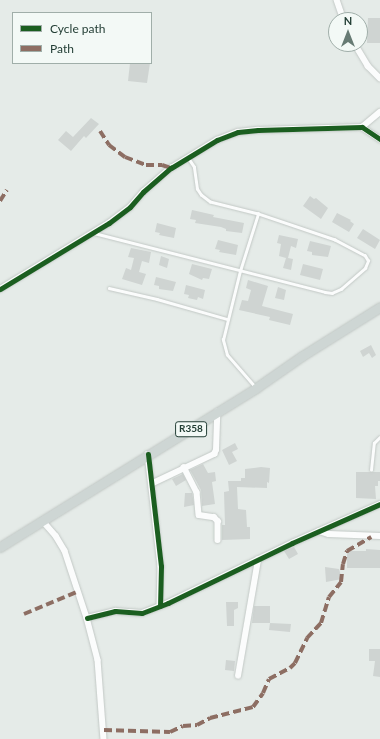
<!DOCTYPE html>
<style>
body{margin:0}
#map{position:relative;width:380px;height:739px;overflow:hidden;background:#e5ebe8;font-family:Lato,sans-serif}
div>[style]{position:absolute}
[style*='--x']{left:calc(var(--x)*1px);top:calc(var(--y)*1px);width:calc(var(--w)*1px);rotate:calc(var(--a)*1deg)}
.building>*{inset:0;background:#cfd4d2}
.roads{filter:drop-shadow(0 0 1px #c2c8c5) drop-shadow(0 0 1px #c2c8c5)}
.service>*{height:2.5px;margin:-1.25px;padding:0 1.25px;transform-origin:1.25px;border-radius:1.25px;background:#fbfcfc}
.minor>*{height:5.5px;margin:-2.75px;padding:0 2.75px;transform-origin:2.75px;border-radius:2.75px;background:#fbfcfc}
.primary>*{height:9px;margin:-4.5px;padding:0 4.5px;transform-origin:4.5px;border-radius:4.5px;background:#ced6d4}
.quiet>*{height:4px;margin-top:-2px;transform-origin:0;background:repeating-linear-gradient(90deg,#8d6e63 0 8px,transparent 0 12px)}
.cycleway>*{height:5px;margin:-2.5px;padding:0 2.5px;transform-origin:2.5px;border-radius:2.5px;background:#1b5e20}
span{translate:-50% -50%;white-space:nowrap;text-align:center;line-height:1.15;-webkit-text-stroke:3.5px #f3f9f6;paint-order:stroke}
.shield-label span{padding:1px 3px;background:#f3f9f6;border:1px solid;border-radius:3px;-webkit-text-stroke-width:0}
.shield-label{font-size:10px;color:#233e35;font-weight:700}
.legend{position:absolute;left:12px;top:12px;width:140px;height:52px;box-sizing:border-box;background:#f3f9f6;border:1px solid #a0aea9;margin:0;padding:5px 7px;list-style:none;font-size:12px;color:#233e35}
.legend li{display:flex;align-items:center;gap:8px;height:20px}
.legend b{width:20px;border:1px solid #a0aea9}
.north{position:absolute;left:328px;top:12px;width:40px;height:40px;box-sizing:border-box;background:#f3f9f6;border:1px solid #a0aea9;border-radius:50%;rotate:0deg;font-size:11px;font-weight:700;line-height:16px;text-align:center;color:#233e35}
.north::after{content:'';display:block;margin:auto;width:14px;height:18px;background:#677b74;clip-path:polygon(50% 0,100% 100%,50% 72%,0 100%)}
</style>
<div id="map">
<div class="building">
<div style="clip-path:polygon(368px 18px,380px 18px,380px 43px,367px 43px)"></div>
<div style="clip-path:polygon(130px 63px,150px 63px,147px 83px,128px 81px)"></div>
<div style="clip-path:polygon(91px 118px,99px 124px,86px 138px,84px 136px,71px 151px,58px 140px,66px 131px,73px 137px)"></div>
<div style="clip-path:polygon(310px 196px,314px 199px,316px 198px,328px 208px,321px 219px,303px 206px)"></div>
<div style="clip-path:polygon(192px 210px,214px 215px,213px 217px,244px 223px,242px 233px,226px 231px,226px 229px,221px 227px,195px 223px,196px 220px,190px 219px)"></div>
<div style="clip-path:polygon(337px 213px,351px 220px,350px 221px,354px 224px,349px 232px,332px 222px)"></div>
<div style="clip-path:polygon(157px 223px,176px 228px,174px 238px,159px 235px,160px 233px,155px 232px)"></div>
<div style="clip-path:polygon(363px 229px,380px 240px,375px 249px,357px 238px)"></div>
<div style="clip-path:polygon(279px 235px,298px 239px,296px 248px,291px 246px,288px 258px,293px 259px,291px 270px,283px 268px,286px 258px,279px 256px,281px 244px,277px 243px)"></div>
<div style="clip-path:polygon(218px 240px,238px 245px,236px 255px,219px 252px,220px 250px,215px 249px)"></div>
<div style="clip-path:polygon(310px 241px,331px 246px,328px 257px,312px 255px,312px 252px,307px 251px)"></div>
<div style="clip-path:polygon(131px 248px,151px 252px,149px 263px,142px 261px,139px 272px,146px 274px,142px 285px,122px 279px,126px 268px,131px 270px,134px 258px,128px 257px)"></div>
<div style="clip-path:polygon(161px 256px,169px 259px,167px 268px,159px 265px)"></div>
<div style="clip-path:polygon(192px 264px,212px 269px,209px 279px,203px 278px,202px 280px,189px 274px)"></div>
<div style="clip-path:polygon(303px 264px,323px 269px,320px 280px,300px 275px)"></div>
<div style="clip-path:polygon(156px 277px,176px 282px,173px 291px,159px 289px,159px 286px,154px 285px)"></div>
<div style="clip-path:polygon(248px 280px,268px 286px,262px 306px,293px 314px,290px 325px,269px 320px,270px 317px,239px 310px,242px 300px,248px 301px,251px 290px,246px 288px)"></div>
<div style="clip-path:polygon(186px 285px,205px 290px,203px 299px,198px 297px,197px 300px,188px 298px,189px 295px,184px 294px)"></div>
<div style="clip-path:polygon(278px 287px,286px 290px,284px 300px,275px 298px)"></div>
<div style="clip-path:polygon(371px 345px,376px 355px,372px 358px,369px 353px,363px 357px,360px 351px)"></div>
<div style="clip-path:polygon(235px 443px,238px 449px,232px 452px,237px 461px,229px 465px,222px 450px)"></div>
<div style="clip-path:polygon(203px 464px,208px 473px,215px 472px,216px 481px,212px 482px,215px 504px,202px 506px,201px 490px,190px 470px)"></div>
<div style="clip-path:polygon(261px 467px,270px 468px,269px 483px,267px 482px,267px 488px,237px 487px,238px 509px,246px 510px,247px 527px,250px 527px,250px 539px,222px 540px,222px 525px,225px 525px,224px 492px,229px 491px,228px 481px,241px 481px,241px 478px,245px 478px,245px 469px)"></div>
<div style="clip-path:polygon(356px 472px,380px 472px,380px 481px,378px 481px,378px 486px,375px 486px,376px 499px,356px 498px)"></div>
<div style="clip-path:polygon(183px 474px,186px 480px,176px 486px,172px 479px)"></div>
<div style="clip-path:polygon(192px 492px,194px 505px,184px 507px,185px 493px,192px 493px)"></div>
<div style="clip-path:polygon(294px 547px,298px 554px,289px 559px,284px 551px)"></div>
<div style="clip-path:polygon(366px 549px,380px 550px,380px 568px,347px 568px,347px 551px,366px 551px)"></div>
<div style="clip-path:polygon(325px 567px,339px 569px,342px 579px,326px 582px)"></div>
<div style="clip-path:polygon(226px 602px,238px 602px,238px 608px,234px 610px,234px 626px,227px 626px)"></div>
<div style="clip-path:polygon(254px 606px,270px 606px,270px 623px,252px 623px)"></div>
<div style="clip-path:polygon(270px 623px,291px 624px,290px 632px,269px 630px)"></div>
<div style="clip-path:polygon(369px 649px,380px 649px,380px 677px,373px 676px,375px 661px,369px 661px)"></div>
<div style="clip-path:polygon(226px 660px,235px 661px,234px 671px,225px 670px)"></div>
</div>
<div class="roads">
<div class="service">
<div style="--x:94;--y:233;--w:238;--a:14.3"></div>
<div style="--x:325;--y:292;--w:7;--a:8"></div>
<div style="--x:332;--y:293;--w:10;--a:-24"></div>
<div style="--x:341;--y:289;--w:32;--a:-41"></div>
<div style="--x:365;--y:268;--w:8;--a:-67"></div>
<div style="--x:368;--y:261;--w:6;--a:-121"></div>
<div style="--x:365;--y:256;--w:34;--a:-152"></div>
<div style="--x:335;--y:240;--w:81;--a:-161.3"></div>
<div style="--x:258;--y:214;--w:49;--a:-166"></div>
<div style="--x:210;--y:202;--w:11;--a:-142"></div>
<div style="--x:201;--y:195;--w:7;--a:-124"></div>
<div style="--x:197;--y:189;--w:22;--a:-98"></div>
<div style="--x:194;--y:167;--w:11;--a:-124"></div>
<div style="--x:109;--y:288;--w:49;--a:12.9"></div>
<div style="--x:157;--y:299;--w:73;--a:15.9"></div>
<div style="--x:254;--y:386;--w:41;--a:-131.1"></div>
<div style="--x:227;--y:355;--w:16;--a:-105"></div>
<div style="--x:223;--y:340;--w:71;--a:-76.2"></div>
<div style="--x:240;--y:271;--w:60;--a:-72.5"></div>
<div style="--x:371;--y:470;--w:27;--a:-84"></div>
<div style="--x:374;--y:443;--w:8;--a:-45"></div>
</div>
<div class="minor">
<div style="--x:337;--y:0;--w:21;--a:71"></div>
<div style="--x:355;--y:44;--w:26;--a:59"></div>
<div style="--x:368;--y:66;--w:17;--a:45"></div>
<div style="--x:362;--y:127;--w:23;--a:-40"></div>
<div style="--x:0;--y:289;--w:127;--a:-31.2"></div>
<div style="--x:109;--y:223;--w:26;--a:-37"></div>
<div style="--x:130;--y:207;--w:20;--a:-49"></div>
<div style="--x:143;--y:192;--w:37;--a:-41"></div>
<div style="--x:171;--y:168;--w:54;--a:-31.3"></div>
<div style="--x:217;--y:140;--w:22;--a:-21"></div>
<div style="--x:238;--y:132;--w:20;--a:-6"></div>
<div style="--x:258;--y:130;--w:104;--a:-1.7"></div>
<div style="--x:362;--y:127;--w:22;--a:34"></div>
<div style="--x:148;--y:454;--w:113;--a:83.4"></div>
<div style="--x:161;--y:566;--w:40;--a:91.4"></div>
<div style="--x:184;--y:467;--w:28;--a:63"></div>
<div style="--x:197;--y:492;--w:23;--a:85"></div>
<div style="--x:199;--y:515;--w:15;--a:8"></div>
<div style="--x:214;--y:517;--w:6;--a:45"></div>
<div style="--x:218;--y:521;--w:19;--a:90"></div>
<div style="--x:153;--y:483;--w:68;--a:-25.4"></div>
<div style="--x:214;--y:454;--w:4;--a:-63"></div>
<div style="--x:216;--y:450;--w:38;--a:-88"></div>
<div style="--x:43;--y:521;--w:20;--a:49"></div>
<div style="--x:56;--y:536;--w:17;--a:59"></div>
<div style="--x:65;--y:551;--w:71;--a:71.8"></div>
<div style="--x:87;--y:618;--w:43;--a:75.3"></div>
<div style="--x:98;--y:660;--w:79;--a:85.7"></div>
<div style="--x:319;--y:531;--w:10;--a:17"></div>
<div style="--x:329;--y:534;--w:51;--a:2.2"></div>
<div style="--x:87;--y:618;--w:29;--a:-14"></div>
<div style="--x:115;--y:611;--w:27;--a:4"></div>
<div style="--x:142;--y:613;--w:28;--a:-21"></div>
<div style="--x:168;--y:603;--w:138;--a:-25.8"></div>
<div style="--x:292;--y:543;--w:96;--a:-23.9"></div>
<div style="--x:238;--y:676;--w:118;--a:-80.2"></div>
</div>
<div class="primary">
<div style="--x:0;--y:547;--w:301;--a:-31.8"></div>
<div style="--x:256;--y:388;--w:56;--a:-34.8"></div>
<div style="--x:302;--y:356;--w:92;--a:-32.1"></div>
</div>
</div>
<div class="quiet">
<div style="--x:100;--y:131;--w:17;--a:57"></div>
<div style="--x:109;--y:145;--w:20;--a:37"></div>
<div style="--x:125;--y:157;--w:22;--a:21"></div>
<div style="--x:146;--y:165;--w:16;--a:0"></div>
<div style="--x:162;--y:165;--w:9;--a:18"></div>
<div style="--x:0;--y:201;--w:13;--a:-58"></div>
<div style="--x:24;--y:614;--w:60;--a:-22.7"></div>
<div style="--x:104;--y:730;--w:66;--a:1.7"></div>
<div style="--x:170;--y:732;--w:14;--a:-25"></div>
<div style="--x:183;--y:726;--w:14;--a:-4"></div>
<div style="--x:197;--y:725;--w:15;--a:-28"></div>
<div style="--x:210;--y:718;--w:44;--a:-14.3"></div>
<div style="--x:253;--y:707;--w:17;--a:-54"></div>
<div style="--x:263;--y:693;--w:15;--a:-67"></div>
<div style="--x:269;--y:679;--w:24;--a:-28"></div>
<div style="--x:290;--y:668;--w:7;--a:-45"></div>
<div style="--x:295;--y:663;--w:28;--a:-64"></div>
<div style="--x:307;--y:638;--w:21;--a:-47"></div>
<div style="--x:321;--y:623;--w:27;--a:-73"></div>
<div style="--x:329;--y:597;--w:19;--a:-51"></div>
<div style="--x:341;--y:582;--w:18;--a:-84"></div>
<div style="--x:343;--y:564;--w:14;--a:-73"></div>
<div style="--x:347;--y:551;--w:28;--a:-30"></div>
</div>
<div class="cycleway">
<div style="--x:0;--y:289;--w:127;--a:-31.2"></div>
<div style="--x:109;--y:223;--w:26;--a:-37"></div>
<div style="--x:130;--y:207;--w:20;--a:-49"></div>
<div style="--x:143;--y:192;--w:37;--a:-41"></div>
<div style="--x:171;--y:168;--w:54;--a:-31.3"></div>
<div style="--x:217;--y:140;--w:22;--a:-21"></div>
<div style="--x:238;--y:132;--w:20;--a:-6"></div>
<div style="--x:258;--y:130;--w:104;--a:-1.7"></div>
<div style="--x:362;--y:127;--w:22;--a:34"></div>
<div style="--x:148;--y:454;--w:113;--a:83.4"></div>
<div style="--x:161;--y:566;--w:40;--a:91.4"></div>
<div style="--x:87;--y:618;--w:29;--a:-14"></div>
<div style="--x:115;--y:611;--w:27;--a:4"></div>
<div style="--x:142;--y:613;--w:28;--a:-21"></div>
<div style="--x:168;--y:603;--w:138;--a:-25.8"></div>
<div style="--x:292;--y:543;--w:96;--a:-23.9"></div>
</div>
<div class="shield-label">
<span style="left:191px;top:429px">R358</span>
</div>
<ul class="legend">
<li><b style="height:5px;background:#1b5e20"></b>Cycle path</li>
<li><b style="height:5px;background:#8d6e63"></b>Path</li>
</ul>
<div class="north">N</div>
</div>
